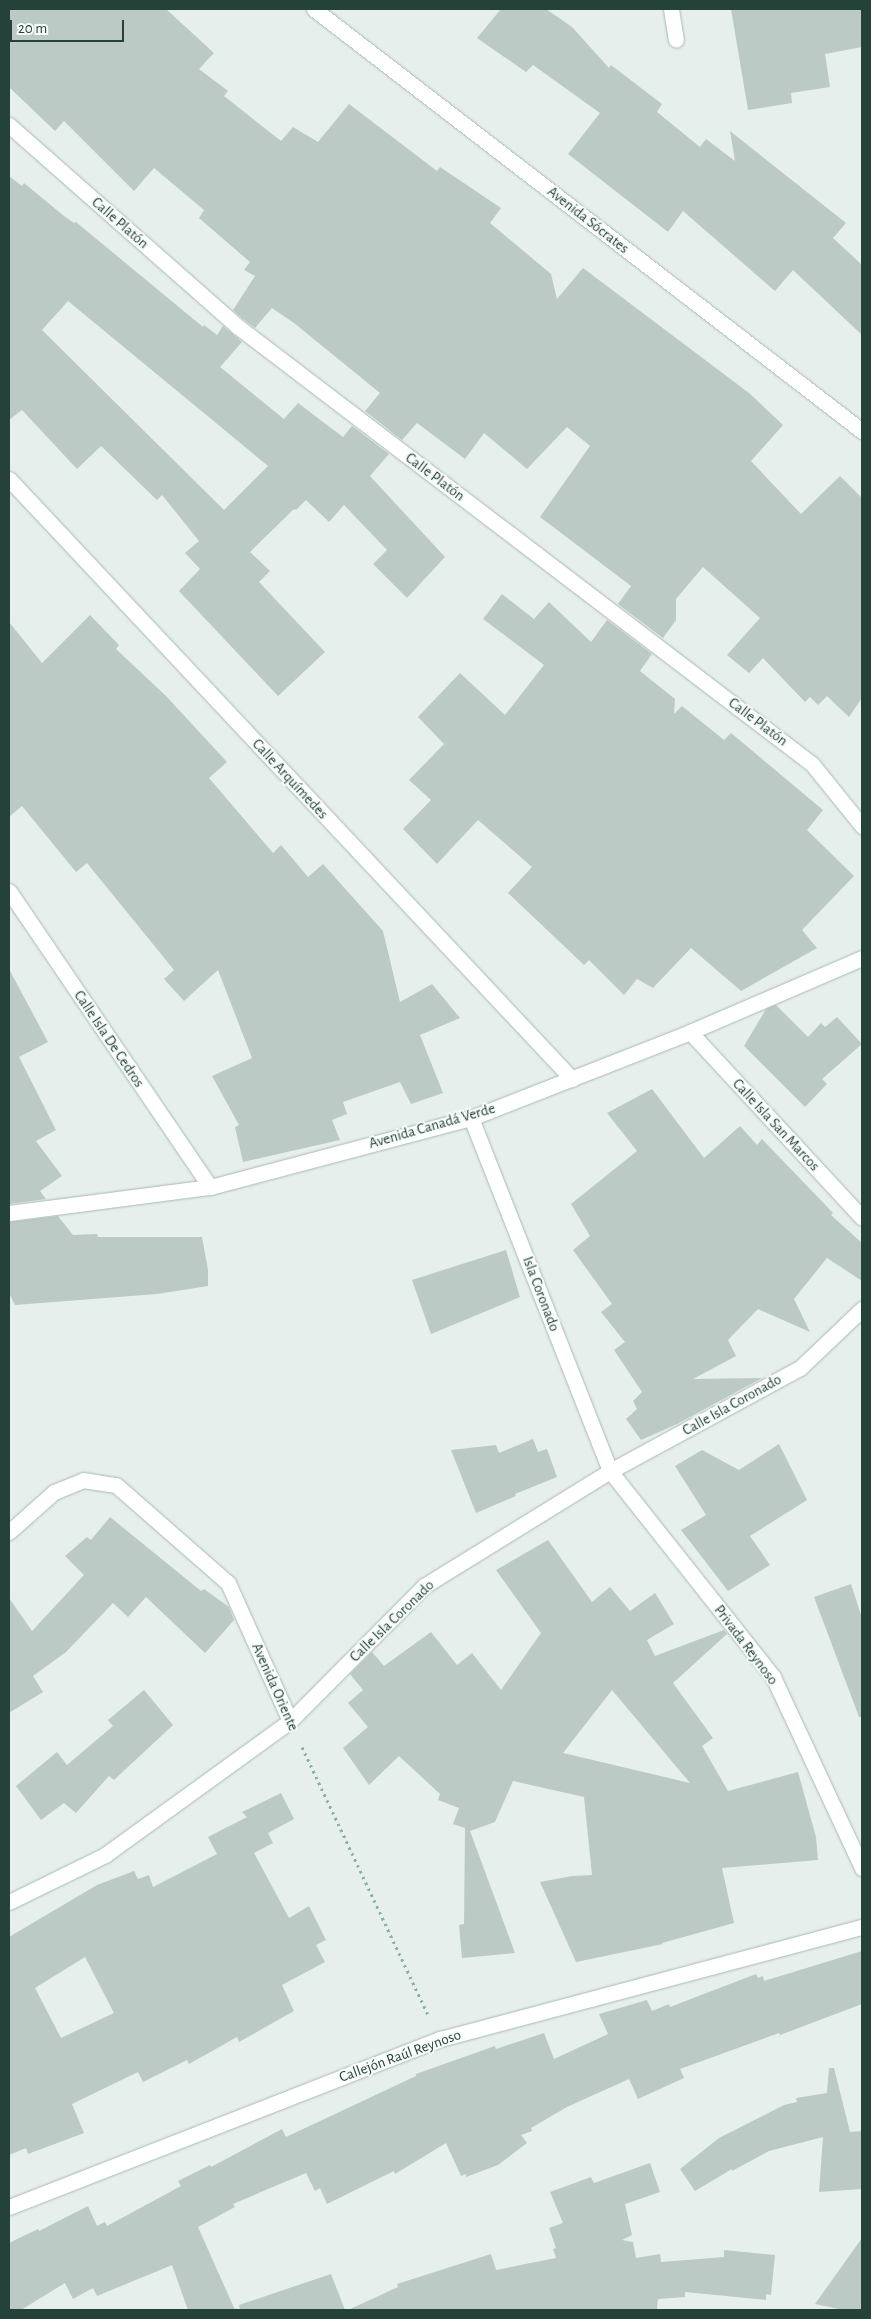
<!DOCTYPE html>
<meta charset="utf-8">
<style>
body{margin:0}
#map{position:relative;width:871px;height:2319px;overflow:hidden;background:#e6efeb;font-family:"Alegreya Sans",sans-serif}
div>[style]{position:absolute}
[style*='--x']{left:calc(var(--x)*1px);top:calc(var(--y)*1px);width:calc(var(--w)*1px);rotate:calc(var(--a)*1deg)}
.building>*{inset:0;background:#bbcac4}
.path>*{height:3px;margin-top:-1.5px;transform-origin:0;background:repeating-linear-gradient(90deg,#86b3a5 0 2.5px,transparent 0 6.5px)}
.roads{filter:drop-shadow(0 0 1px #a8b8b2) drop-shadow(0 0 1px #a8b8b2)}
.pedestrian>*{height:15px;margin:-7.5px;padding:0 7.5px;transform-origin:7.5px;border-radius:7.5px;background:#fff}
.minor>*{height:15px;margin:-7.5px;padding:0 7.5px;transform-origin:7.5px;border-radius:7.5px;background:#fff}
.tertiary>*{height:15px;margin:-7.5px;padding:0 7.5px;transform-origin:7.5px;border-radius:7.5px;background:#fff}
span{translate:-50% -50%;white-space:nowrap;text-align:center;line-height:1.15;-webkit-text-stroke:4px #f7fbf9;paint-order:stroke}
.street-label{font-size:15px;color:#24423a}
.frame{position:absolute;inset:0;border:10px solid #24423a;pointer-events:none}
.scale{position:absolute;left:10px;top:20px;width:114px;height:22px;box-sizing:border-box;border:2px solid #24423a;border-top:0;padding-left:6px;font-size:15px;line-height:18px;white-space:nowrap;color:#24423a;-webkit-text-stroke:4px #f7fbf9;paint-order:stroke}
</style>
<div id="map">
<div class="building">
<div style="clip-path:polygon(9px 9px,166px 9px,214px 53px,199px 69px,228px 91px,224px 96px,281px 141px,293px 127px,318px 142px,349px 104px,437px 171px,440px 167px,501px 208px,490px 223px,551px 274px,557px 299px,583px 268px,749px 393px,783px 425px,751px 461px,801px 514px,840px 476px,862px 498px,862px 698px,849px 717px,827px 696px,818px 705px,810px 697px,805px 702px,763px 658px,749px 673px,727px 655px,760px 618px,703px 567px,676px 599px,676px 620px,663px 638px,618px 604px,631px 586px,540px 517px,590px 446px,567px 427px,527px 469px,484px 433px,465px 459px,417px 423px,402px 440px,365px 411px,380px 393px,294px 323px,272px 308px,255px 328px,243px 319px,233px 310px,255px 276px,244px 270px,250px 262px,199px 218px,204px 210px,154px 168px,134px 191px,64px 121px,55px 131px,9px 87px)"></div>
<div style="clip-path:polygon(501px 9px,546px 9px,572px 27px,609px 68px,611px 65px,662px 104px,657px 112px,700px 147px,706px 139px,735px 161px,730px 131px,846px 223px,833px 238px,862px 265px,862px 335px,793px 270px,775px 291px,683px 211px,668px 232px,568px 154px,600px 113px,533px 65px,526px 72px,477px 38px)"></div>
<div style="clip-path:polygon(731px 9px,862px 9px,862px 47px,825px 54px,830px 87px,791px 93px,792px 103px,748px 110px)"></div>
<div style="clip-path:polygon(evenodd,9px 176px,22px 186px,24px 183px,64px 216px,74px 223px,76px 222px,203px 327px,204px 325px,217px 335px,223px 326px,242px 342px,220px 367px,284px 419px,298px 403px,343px 437px,352px 426px,389px 454px,370px 476px,445px 557px,407px 598px,373px 564px,387px 550px,344px 505px,329px 522px,306px 500px,296px 510px,294px 509px,250px 552px,270px 571px,259px 582px,325px 652px,278px 696px,179px 591px,200px 569px,185px 553px,199px 541px,162px 495px,157px 500px,101px 446px,77px 469px,22px 410px,9px 420px,9px 176px,68px 301px,268px 466px,224px 510px,42px 330px,68px 301px)"></div>
<div style="clip-path:polygon(502px 594px,534px 619px,549px 602px,591px 642px,607px 620px,652px 654px,640px 671px,675px 699px,674px 714px,682px 706px,724px 740px,731px 733px,823px 810px,807px 830px,854px 876px,802px 930px,817px 948px,741px 991px,691px 948px,653px 988px,637px 979px,624px 995px,589px 960px,584px 965px,508px 893px,532px 867px,478px 820px,437px 864px,403px 829px,431px 800px,409px 780px,444px 744px,418px 717px,460px 673px,505px 715px,544px 665px,483px 619px)"></div>
<div style="clip-path:polygon(90px 615px,119px 645px,116px 649px,166px 696px,227px 762px,209px 778px,273px 853px,281px 845px,308px 877px,323px 864px,383px 931px,400px 1002px,432px 984px,460px 1018px,420px 1035px,443px 1093px,411px 1104px,400px 1082px,343px 1102px,347px 1114px,332px 1120px,340px 1140px,243px 1162px,235px 1127px,239px 1125px,212px 1076px,252px 1058px,218px 970px,184px 1001px,164px 979px,174px 970px,87px 863px,76px 872px,22px 806px,9px 817px,9px 622px,42px 663px)"></div>
<div style="clip-path:polygon(9px 969px,48px 1042px,19px 1057px,56px 1130px,36px 1141px,62px 1176px,40px 1191px,46px 1199px,9px 1204px)"></div>
<div style="clip-path:polygon(776px 1005px,808px 1037px,821px 1023px,825px 1027px,837px 1017px,862px 1044px,822px 1079px,827px 1084px,805px 1107px,744px 1046px,766px 1009px)"></div>
<div style="clip-path:polygon(652px 1089px,704px 1158px,740px 1126px,757px 1145px,762px 1139px,833px 1213px,831px 1215px,862px 1243px,862px 1281px,827px 1258px,794px 1299px,810px 1332px,758px 1309px,728px 1340px,736px 1356px,693px 1379px,762px 1378px,677px 1424px,641px 1440px,626px 1419px,637px 1409px,633px 1401px,642px 1392px,614px 1350px,625px 1342px,601px 1312px,612px 1304px,573px 1250px,590px 1236px,571px 1204px,637px 1151px,607px 1113px)"></div>
<div style="clip-path:polygon(58px 1216px,73px 1235px,97px 1234px,98px 1237px,202px 1237px,208px 1270px,208px 1286px,157px 1294px,15px 1305px,9px 1293px,9px 1222px)"></div>
<div style="clip-path:polygon(506px 1250px,520px 1297px,431px 1334px,412px 1280px)"></div>
<div style="clip-path:polygon(533px 1439px,538px 1452px,547px 1449px,557px 1477px,515px 1494px,516px 1496px,476px 1513px,451px 1450px,496px 1445px,499px 1453px)"></div>
<div style="clip-path:polygon(779px 1444px,807px 1500px,750px 1536px,770px 1565px,728px 1591px,681px 1530px,706px 1515px,675px 1466px,702px 1450px,739px 1470px)"></div>
<div style="clip-path:polygon(110px 1517px,201px 1591px,204px 1589px,229px 1607px,234px 1620px,205px 1653px,146px 1597px,128px 1617px,113px 1603px,66px 1652px,33px 1676px,43px 1692px,9px 1713px,9px 1598px,32px 1631px,84px 1575px,65px 1556px,87px 1537px,91px 1540px)"></div>
<div style="clip-path:polygon(evenodd,548px 1540px,592px 1602px,610px 1587px,630px 1611px,655px 1593px,674px 1624px,647px 1640px,655px 1656px,724px 1630px,727px 1634px,673px 1683px,713px 1738px,702px 1746px,728px 1791px,798px 1772px,816px 1837px,818px 1860px,722px 1868px,734px 1923px,662px 1943px,663px 1944px,576px 1962px,540px 1882px,572px 1876px,592px 1875px,584px 1797px,513px 1781px,495px 1822px,470px 1831px,515px 1953px,462px 1958px,459px 1925px,464px 1924px,465px 1828px,453px 1824px,459px 1808px,438px 1800px,440px 1794px,399px 1756px,369px 1785px,343px 1748px,368px 1727px,348px 1703px,363px 1690px,350px 1674px,372px 1652px,384px 1666px,431px 1632px,457px 1665px,472px 1653px,501px 1690px,541px 1633px,496px 1570px,548px 1540px,612px 1690px,690px 1783px,563px 1753px,612px 1690px)"></div>
<div style="clip-path:polygon(851px 1584px,862px 1618px,862px 1717px,859px 1717px,814px 1597px)"></div>
<div style="clip-path:polygon(144px 1690px,173px 1725px,114px 1780px,109px 1776px,76px 1813px,64px 1803px,41px 1820px,16px 1786px,57px 1752px,67px 1765px,113px 1726px,108px 1720px)"></div>
<div style="clip-path:polygon(evenodd,281px 1793px,294px 1819px,268px 1833px,273px 1843px,254px 1853px,289px 1918px,309px 1906px,326px 1940px,316px 1945px,325px 1962px,282px 1985px,294px 2011px,239px 2042px,237px 2037px,189px 2064px,187px 2060px,143px 2082px,138px 2072px,72px 2104px,84px 2133px,28px 2154px,26px 2148px,9px 2155px,9px 1937px,97px 1885px,134px 1871px,138px 1879px,149px 1875px,153px 1887px,217px 1854px,208px 1837px,247px 1817px,242px 1812px,281px 1793px,85px 1957px,114px 2013px,61px 2038px,35px 1988px,85px 1957px)"></div>
<div style="clip-path:polygon(862px 1951px,862px 2004px,780px 2035px,779px 2033px,680px 2069px,684px 2078px,638px 2099px,629px 2079px,567px 2107px,531px 2128px,532px 2131px,521px 2135px,527px 2143px,498px 2165px,466px 2177px,466px 2174px,461px 2176px,446px 2143px,395px 2174px,394px 2171px,327px 2204px,320px 2188px,315px 2191px,306px 2173px,233px 2204px,235px 2207px,198px 2227px,235px 2310px,188px 2310px,172px 2265px,97px 2296px,93px 2288px,73px 2299px,65px 2283px,21px 2310px,9px 2310px,9px 2243px,38px 2229px,39px 2231px,88px 2206px,97px 2226px,105px 2222px,107px 2226px,181px 2186px,178px 2181px,210px 2165px,211px 2167px,282px 2129px,286px 2137px,416px 2076px,416px 2074px,495px 2046px,496px 2049px,544px 2033px,554px 2059px,608px 2034px,599px 2014px,647px 2000px,652px 2011px,669px 2004px,670px 2007px,756px 1974px,758px 1978px,763px 1976px,764px 1981px)"></div>
<div style="clip-path:polygon(829px 2068px,834px 2068px,850px 2132px,862px 2131px,862px 2189px,819px 2192px,823px 2137px,769px 2151px,732px 2171px,732px 2169px,695px 2191px,680px 2169px,719px 2138px,784px 2105px,797px 2102px,796px 2098px,827px 2093px)"></div>
<div style="clip-path:polygon(650px 2163px,660px 2192px,625px 2204px,632px 2235px,622px 2240px,633px 2242px,636px 2258px,660px 2254px,661px 2262px,724px 2257px,724px 2250px,775px 2255px,771px 2295px,766px 2294px,766px 2300px,685px 2292px,685px 2297px,658px 2299px,657px 2309px,348px 2310px,398px 2287px,397px 2284px,491px 2254px,496px 2270px,556px 2258px,553px 2249px,556px 2248px,549px 2228px,563px 2223px,550px 2192px,591px 2177px,594px 2183px)"></div>
<div style="clip-path:polygon(862px 2238px,862px 2310px,843px 2310px,815px 2304px)"></div>
<div style="clip-path:polygon(331px 2274px,345px 2310px,240px 2310px,239px 2305px)"></div>
</div>
<div class="path">
<div style="--x:302;--y:1747;--w:296;--a:64.8"></div>
</div>
<div class="roads">
<div class="pedestrian">
<div style="--x:610;--y:1471;--w:263;--a:51.6"></div>
<div style="--x:290;--y:1721;--w:190;--a:-45.2"></div>
<div style="--x:424;--y:1586;--w:219;--a:-31.7"></div>
<div style="--x:610;--y:1471;--w:216;--a:-28.5"></div>
<div style="--x:800;--y:1368;--w:86;--a:-43.6"></div>
</div>
<div class="minor">
<div style="--x:671;--y:9;--w:31;--a:81"></div>
<div style="--x:9;--y:125;--w:304;--a:41.4"></div>
<div style="--x:237;--y:326;--w:723;--a:37.3"></div>
<div style="--x:812;--y:764;--w:80;--a:51.1"></div>
<div style="--x:9;--y:479;--w:823;--a:46.82"></div>
<div style="--x:9;--y:891;--w:358;--a:55.8"></div>
<div style="--x:690;--y:1032;--w:253;--a:47.2"></div>
<div style="--x:471;--y:1118;--w:379;--a:68.5"></div>
<div style="--x:9;--y:1213;--w:203;--a:-7.4"></div>
<div style="--x:210;--y:1187;--w:270;--a:-14.8"></div>
<div style="--x:471;--y:1118;--w:235;--a:-21.4"></div>
<div style="--x:690;--y:1032;--w:187;--a:-23.3"></div>
<div style="--x:9;--y:1532;--w:60;--a:-41.6"></div>
<div style="--x:54;--y:1492;--w:31;--a:-22"></div>
<div style="--x:83;--y:1480;--w:33;--a:9"></div>
<div style="--x:116;--y:1485;--w:149;--a:41.2"></div>
<div style="--x:228;--y:1583;--w:151;--a:65.8"></div>
<div style="--x:290;--y:1721;--w:228;--a:144.1"></div>
<div style="--x:105;--y:1855;--w:107;--a:153.9"></div>
<div style="--x:773;--y:1677;--w:211;--a:65"></div>
<div style="--x:9;--y:2207;--w:463;--a:-21.3"></div>
<div style="--x:440;--y:2039;--w:437;--a:-14.9"></div>
</div>
<div class="tertiary">
<div style="--x:314;--y:9;--w:692;--a:37.6"></div>
</div>
</div>
<div class="street-label">
<span style="left:588px;top:220px;rotate:38deg">Avenida Sócrates</span>
<span style="left:120px;top:223px;rotate:41deg">Calle Platón</span>
<span style="left:435px;top:477px;rotate:37deg">Calle Platón</span>
<span style="left:758px;top:722px;rotate:37deg">Calle Platón</span>
<span style="left:290px;top:779px;rotate:47deg">Calle Arquímedes</span>
<span style="left:109px;top:1039px;rotate:56deg">Calle Isla De Cedros</span>
<span style="left:776px;top:1125px;rotate:47deg">Calle Isla San Marcos</span>
<span style="left:432px;top:1126px;rotate:-16deg">Avenida Canadá Verde</span>
<span style="left:541px;top:1294px;rotate:69deg">Isla Coronado</span>
<span style="left:732px;top:1405px;rotate:-29deg">Calle Isla Coronado</span>
<span style="left:392px;top:1621px;rotate:-44deg">Calle Isla Coronado</span>
<span style="left:746px;top:1645px;rotate:53deg">Privada Reynoso</span>
<span style="left:275px;top:1687px;rotate:66deg">Avenida Oriente</span>
<span style="left:400px;top:2056px;rotate:-20deg">Callejón Raúl Reynoso</span>
</div>
<div class="frame"></div>
<div class="scale">20 m</div>
</div>
